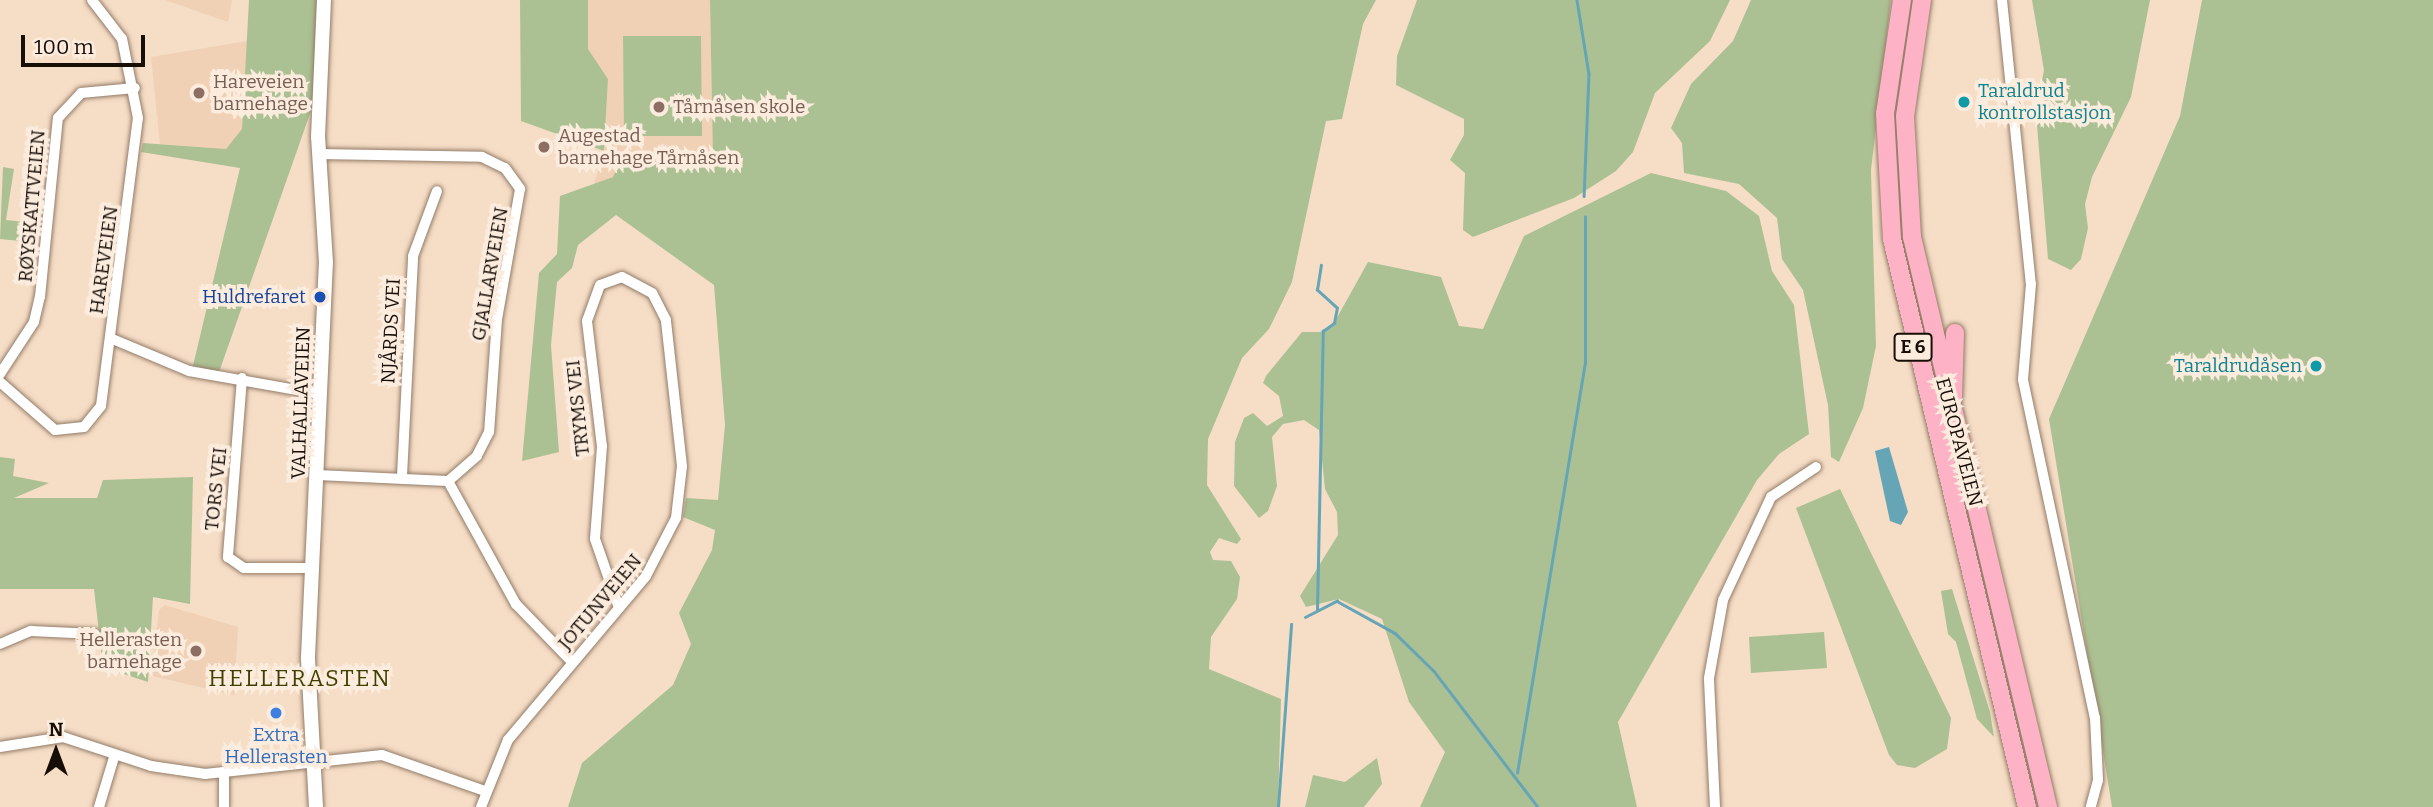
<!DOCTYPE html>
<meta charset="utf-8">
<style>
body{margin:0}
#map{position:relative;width:2433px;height:807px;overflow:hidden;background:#f6ddc6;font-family:Bitter,serif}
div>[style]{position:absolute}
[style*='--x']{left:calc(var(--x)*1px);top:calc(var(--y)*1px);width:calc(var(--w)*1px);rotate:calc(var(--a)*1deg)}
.built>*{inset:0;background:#f0d1b5}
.green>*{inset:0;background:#acc193}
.water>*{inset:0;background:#66a5b6}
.stream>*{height:2.5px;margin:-1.25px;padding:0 1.25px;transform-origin:1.25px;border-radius:1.25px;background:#66a5b6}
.roads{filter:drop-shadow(0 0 2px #937c68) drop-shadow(0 0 2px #937c68)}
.street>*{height:10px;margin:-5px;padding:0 5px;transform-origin:5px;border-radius:5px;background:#fff}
.secondary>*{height:14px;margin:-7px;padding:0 7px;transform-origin:7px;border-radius:7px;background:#fff}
.highway>*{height:18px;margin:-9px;padding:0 9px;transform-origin:9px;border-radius:9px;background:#fdb3c5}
.dots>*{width:19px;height:19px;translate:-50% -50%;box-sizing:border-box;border:4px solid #fbecde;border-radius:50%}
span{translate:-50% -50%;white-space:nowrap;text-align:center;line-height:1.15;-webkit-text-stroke:7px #fbecde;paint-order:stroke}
.shield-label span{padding:2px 5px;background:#fbecde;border:2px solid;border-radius:5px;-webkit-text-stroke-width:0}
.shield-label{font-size:18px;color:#170e07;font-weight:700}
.education-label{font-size:19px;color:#785e54}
.left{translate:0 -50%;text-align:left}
.right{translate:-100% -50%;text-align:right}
.culture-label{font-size:19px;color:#0d838f}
.street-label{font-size:19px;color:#170e07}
.transit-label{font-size:19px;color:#164399}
.shop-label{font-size:19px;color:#366cbe}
.quarter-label{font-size:23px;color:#404100;letter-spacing:2px}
.north{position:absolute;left:21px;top:716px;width:70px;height:70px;-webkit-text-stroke:5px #fbecde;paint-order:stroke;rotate:0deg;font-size:19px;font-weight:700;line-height:28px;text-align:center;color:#170e07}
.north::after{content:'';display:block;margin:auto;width:24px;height:32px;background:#170e07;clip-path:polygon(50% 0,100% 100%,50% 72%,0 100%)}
.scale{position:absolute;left:21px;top:35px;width:124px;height:32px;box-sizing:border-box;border:4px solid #170e07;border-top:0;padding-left:9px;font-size:21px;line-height:24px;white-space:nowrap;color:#170e07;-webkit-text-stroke:5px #fbecde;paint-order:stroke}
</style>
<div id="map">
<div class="built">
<div style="clip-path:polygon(165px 0,232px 0,228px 22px)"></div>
<div style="clip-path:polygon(588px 0,710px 0,713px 162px,620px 161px,613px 177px,594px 184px,604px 151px,608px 80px,588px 49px)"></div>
<div style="clip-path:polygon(247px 41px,242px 129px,226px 149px,160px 144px,151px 57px)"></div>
<div style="clip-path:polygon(165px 605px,238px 627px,234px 695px,152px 676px,159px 610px)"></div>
</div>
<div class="green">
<div style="clip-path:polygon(249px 0,320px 0,312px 108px,218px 375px,192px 370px,240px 168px,141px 152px,143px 143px,226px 149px,242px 129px)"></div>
<div style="clip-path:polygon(520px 0,588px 0,588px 49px,608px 79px,604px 151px,521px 121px)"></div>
<div style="clip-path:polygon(710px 0,1376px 0,1363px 24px,1342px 119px,1326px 121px,1292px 282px,1269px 329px,1242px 358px,1208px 439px,1207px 485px,1241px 539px,1237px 544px,1219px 538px,1210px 552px,1213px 560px,1231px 561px,1240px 577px,1237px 599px,1211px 637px,1209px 669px,1281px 699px,1278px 807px,568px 807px,582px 763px,673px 685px,691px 644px,679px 613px,712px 550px,715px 530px,683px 517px,686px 498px,718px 500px,725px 425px,714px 285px,616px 215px,578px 245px,572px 268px,557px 282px,551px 345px,559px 452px,522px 461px,539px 273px,557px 254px,560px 196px,613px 177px,620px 161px,713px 161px)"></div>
<div style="clip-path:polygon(1417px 0,1730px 0,1710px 41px,1655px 93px,1633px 152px,1616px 171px,1574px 198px,1473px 237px,1463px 230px,1465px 173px,1450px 160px,1464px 135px,1464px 119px,1396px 85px,1397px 56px)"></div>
<div style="clip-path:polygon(1751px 0,1891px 0,1871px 170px,1876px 346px,1863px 408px,1839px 462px,1831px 457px,1828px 405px,1803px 290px,1782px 259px,1777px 218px,1739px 184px,1684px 173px,1682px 143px,1671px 128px,1691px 84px,1733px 41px)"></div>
<div style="clip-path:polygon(2032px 0,2150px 0,2131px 97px,2092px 177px,2085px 204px,2088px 228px,2081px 259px,2071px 270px,2048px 259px,2036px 113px,2044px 70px)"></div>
<div style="clip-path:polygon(2202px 0,2433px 0,2433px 807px,2112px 807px,2049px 419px,2180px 116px)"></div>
<div style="clip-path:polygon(623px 36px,701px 36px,702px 136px,624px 136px)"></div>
<div style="clip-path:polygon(3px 167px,14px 169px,6px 220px,44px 224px,30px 242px,0 239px)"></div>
<div style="clip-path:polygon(1651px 173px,1726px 191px,1759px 216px,1772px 271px,1794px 305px,1809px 434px,1779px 454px,1757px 480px,1618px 722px,1637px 807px,1420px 807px,1445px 752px,1409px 702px,1382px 619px,1339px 599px,1306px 607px,1300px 596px,1338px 535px,1337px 512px,1325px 489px,1319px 430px,1304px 420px,1283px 424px,1272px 437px,1277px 486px,1268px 511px,1259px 518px,1234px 486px,1235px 442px,1244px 418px,1253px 413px,1267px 426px,1283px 416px,1279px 396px,1263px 383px,1266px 376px,1302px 332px,1320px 332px,1334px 323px,1368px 262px,1441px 277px,1459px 326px,1483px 329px,1524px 236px)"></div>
<div style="clip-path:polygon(0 457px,15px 459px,13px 476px,49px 483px,14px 498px,97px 498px,103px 480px,193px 477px,190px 604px,153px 597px,148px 682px,103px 667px,94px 589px,0 589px)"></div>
<div style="clip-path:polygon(1840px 489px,1951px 718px,1947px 749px,1915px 768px,1897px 765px,1889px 755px,1796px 508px)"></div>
<div style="clip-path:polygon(1952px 589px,1990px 712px,1994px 737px,1977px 719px,1956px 642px,1948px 634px,1941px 591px)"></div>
<div style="clip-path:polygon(1824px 632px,1827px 668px,1751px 673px,1749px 637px)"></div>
<div style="clip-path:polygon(1377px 758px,1382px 784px,1364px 807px,1305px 807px,1313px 775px,1345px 782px)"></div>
</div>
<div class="water">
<div style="clip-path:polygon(1889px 447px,1908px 512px,1901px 525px,1890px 521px,1875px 451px)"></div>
</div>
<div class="stream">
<div style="--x:1577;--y:0;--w:75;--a:80.8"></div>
<div style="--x:1589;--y:74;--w:122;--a:92.3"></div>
<div style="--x:1317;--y:609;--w:278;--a:-88.8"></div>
<div style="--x:1323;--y:331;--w:14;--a:-36"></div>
<div style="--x:1334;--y:323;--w:15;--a:-79"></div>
<div style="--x:1337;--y:308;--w:27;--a:-138"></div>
<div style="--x:1317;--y:290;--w:25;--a:-81"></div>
<div style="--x:1305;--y:617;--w:36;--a:-27"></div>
<div style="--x:1337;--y:601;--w:66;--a:28.9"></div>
<div style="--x:1395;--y:633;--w:54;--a:44.3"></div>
<div style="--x:1434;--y:671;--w:171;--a:52.6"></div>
<div style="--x:1517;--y:773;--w:417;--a:-80.6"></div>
<div style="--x:1585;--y:362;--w:145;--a:-90"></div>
<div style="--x:1278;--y:807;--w:183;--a:-85.9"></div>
</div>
<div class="roads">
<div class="street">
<div style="--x:2002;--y:0;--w:285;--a:84.2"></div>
<div style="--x:2031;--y:284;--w:96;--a:94.8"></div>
<div style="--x:2023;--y:380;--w:346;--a:78"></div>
<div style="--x:2095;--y:718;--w:62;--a:87.2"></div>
<div style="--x:2098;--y:780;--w:28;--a:105"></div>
<div style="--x:318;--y:154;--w:164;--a:1"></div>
<div style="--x:482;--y:157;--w:25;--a:26"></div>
<div style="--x:505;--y:168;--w:26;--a:54"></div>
<div style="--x:520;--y:189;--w:132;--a:100"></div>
<div style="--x:497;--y:319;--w:113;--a:94"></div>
<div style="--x:489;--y:432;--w:27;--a:117"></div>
<div style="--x:477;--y:456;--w:38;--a:139"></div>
<div style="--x:110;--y:338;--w:86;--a:22.7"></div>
<div style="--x:189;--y:371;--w:133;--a:10"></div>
<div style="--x:0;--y:374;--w:62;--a:-56.8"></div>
<div style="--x:34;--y:322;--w:26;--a:-77"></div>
<div style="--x:40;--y:297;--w:180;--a:-84.3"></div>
<div style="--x:58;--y:118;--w:34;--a:-47"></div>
<div style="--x:81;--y:93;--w:54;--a:-5.3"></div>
<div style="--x:242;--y:378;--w:180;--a:94.5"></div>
<div style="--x:228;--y:557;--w:19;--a:35"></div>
<div style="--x:244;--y:568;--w:68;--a:0"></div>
<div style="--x:0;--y:382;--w:73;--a:41.1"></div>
<div style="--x:55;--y:430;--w:29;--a:-6"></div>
<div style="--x:84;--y:427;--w:27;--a:-51"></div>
<div style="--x:101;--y:406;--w:290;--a:-82.7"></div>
<div style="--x:138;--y:118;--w:81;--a:-101.4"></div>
<div style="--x:122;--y:39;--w:49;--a:-127.6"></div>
<div style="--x:317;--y:475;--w:131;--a:2.6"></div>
<div style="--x:448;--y:481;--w:141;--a:61.1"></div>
<div style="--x:516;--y:604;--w:81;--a:46"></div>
<div style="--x:402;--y:476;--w:220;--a:-87.1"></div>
<div style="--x:413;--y:256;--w:69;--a:-69.7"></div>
<div style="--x:0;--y:644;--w:34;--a:-23"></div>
<div style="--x:31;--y:631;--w:64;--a:2.7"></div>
<div style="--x:0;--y:747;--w:64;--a:-9"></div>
<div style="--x:63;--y:737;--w:93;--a:18.2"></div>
<div style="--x:151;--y:766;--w:55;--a:8.4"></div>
<div style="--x:205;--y:774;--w:178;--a:-6.1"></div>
<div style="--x:382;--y:755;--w:109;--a:19.3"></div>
<div style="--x:99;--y:807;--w:55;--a:-73.2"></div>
<div style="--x:224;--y:807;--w:34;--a:-90"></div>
<div style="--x:481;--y:807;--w:72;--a:-68.1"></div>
<div style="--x:508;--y:740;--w:214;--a:-49.9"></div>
<div style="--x:646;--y:576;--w:65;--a:-62.7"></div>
<div style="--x:676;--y:518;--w:52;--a:-83.4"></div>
<div style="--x:682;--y:466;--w:147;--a:-96.3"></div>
<div style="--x:666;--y:320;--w:30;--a:-117"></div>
<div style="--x:652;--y:293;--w:34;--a:-152"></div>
<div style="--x:622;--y:277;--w:23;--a:160"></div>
<div style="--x:600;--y:285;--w:38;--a:110"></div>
<div style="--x:587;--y:321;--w:126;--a:83.2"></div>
<div style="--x:602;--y:446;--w:93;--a:94.3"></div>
<div style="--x:595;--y:539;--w:73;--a:70.8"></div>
<div style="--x:1715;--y:807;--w:129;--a:-92.7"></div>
<div style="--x:1709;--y:678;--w:79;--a:-79.8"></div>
<div style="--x:1723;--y:600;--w:114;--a:-65"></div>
<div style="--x:1771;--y:497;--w:54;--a:-33.7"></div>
</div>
<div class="secondary">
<div style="--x:316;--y:807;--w:150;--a:-93.1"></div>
<div style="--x:308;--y:657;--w:394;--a:-87.4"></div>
<div style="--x:326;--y:263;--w:126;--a:-93.6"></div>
<div style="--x:318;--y:137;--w:137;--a:-87.5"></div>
</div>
<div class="highway">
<div style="--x:1902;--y:0;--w:115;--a:98.5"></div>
<div style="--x:1885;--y:114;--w:125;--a:86.8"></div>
<div style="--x:1892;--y:239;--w:584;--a:76.63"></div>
<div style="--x:1922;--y:0;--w:117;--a:98.3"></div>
<div style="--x:1905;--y:116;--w:121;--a:86.7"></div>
<div style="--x:1912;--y:237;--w:586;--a:76.58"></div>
<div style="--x:1953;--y:397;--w:64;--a:-88.2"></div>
</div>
</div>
<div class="dots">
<div style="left:199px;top:93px;background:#8d6e63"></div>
<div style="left:1964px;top:102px;background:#0f9aa8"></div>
<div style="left:659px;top:107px;background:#8d6e63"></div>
<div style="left:544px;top:147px;background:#8d6e63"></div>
<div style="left:320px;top:297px;background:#1a4fb4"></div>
<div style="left:2316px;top:366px;background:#0f9aa8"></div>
<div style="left:196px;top:651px;background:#8d6e63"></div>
<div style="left:276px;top:713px;background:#3f7fe0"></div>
</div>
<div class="shield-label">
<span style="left:1913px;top:347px">E 6</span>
</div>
<div class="education-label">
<span class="left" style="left:213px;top:93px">Hareveien<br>barnehage</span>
<span class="left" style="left:673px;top:107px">Tårnåsen skole</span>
<span class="left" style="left:558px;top:147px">Augestad<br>barnehage Tårnåsen</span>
<span class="right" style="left:182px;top:651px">Hellerasten<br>barnehage</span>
</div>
<div class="culture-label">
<span class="left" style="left:1978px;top:102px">Taraldrud<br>kontrollstasjon</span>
<span class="right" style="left:2302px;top:366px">Taraldrudåsen</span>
</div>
<div class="street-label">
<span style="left:32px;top:206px;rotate:-85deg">RØYSKATTVEIEN</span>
<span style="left:104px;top:260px;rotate:-82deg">HAREVEIEN</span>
<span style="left:490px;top:274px;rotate:-80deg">GJALLARVEIEN</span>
<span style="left:391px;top:331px;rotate:-87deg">NJÅRDS VEI</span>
<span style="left:301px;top:403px;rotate:-88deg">VALHALLAVEIEN</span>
<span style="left:578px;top:408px;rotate:-96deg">TRYMS VEI</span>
<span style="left:1959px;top:442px;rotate:75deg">EUROPAVEIEN</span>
<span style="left:216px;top:489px;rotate:-84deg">TORS VEI</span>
<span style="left:600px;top:602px;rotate:-50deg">JOTUNVEIEN</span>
</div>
<div class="transit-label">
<span class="right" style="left:306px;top:297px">Huldrefaret</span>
</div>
<div class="shop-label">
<span style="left:276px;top:746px">Extra<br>Hellerasten</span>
</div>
<div class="quarter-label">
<span style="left:300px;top:678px">HELLERASTEN</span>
</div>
<div class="north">N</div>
<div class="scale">100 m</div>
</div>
